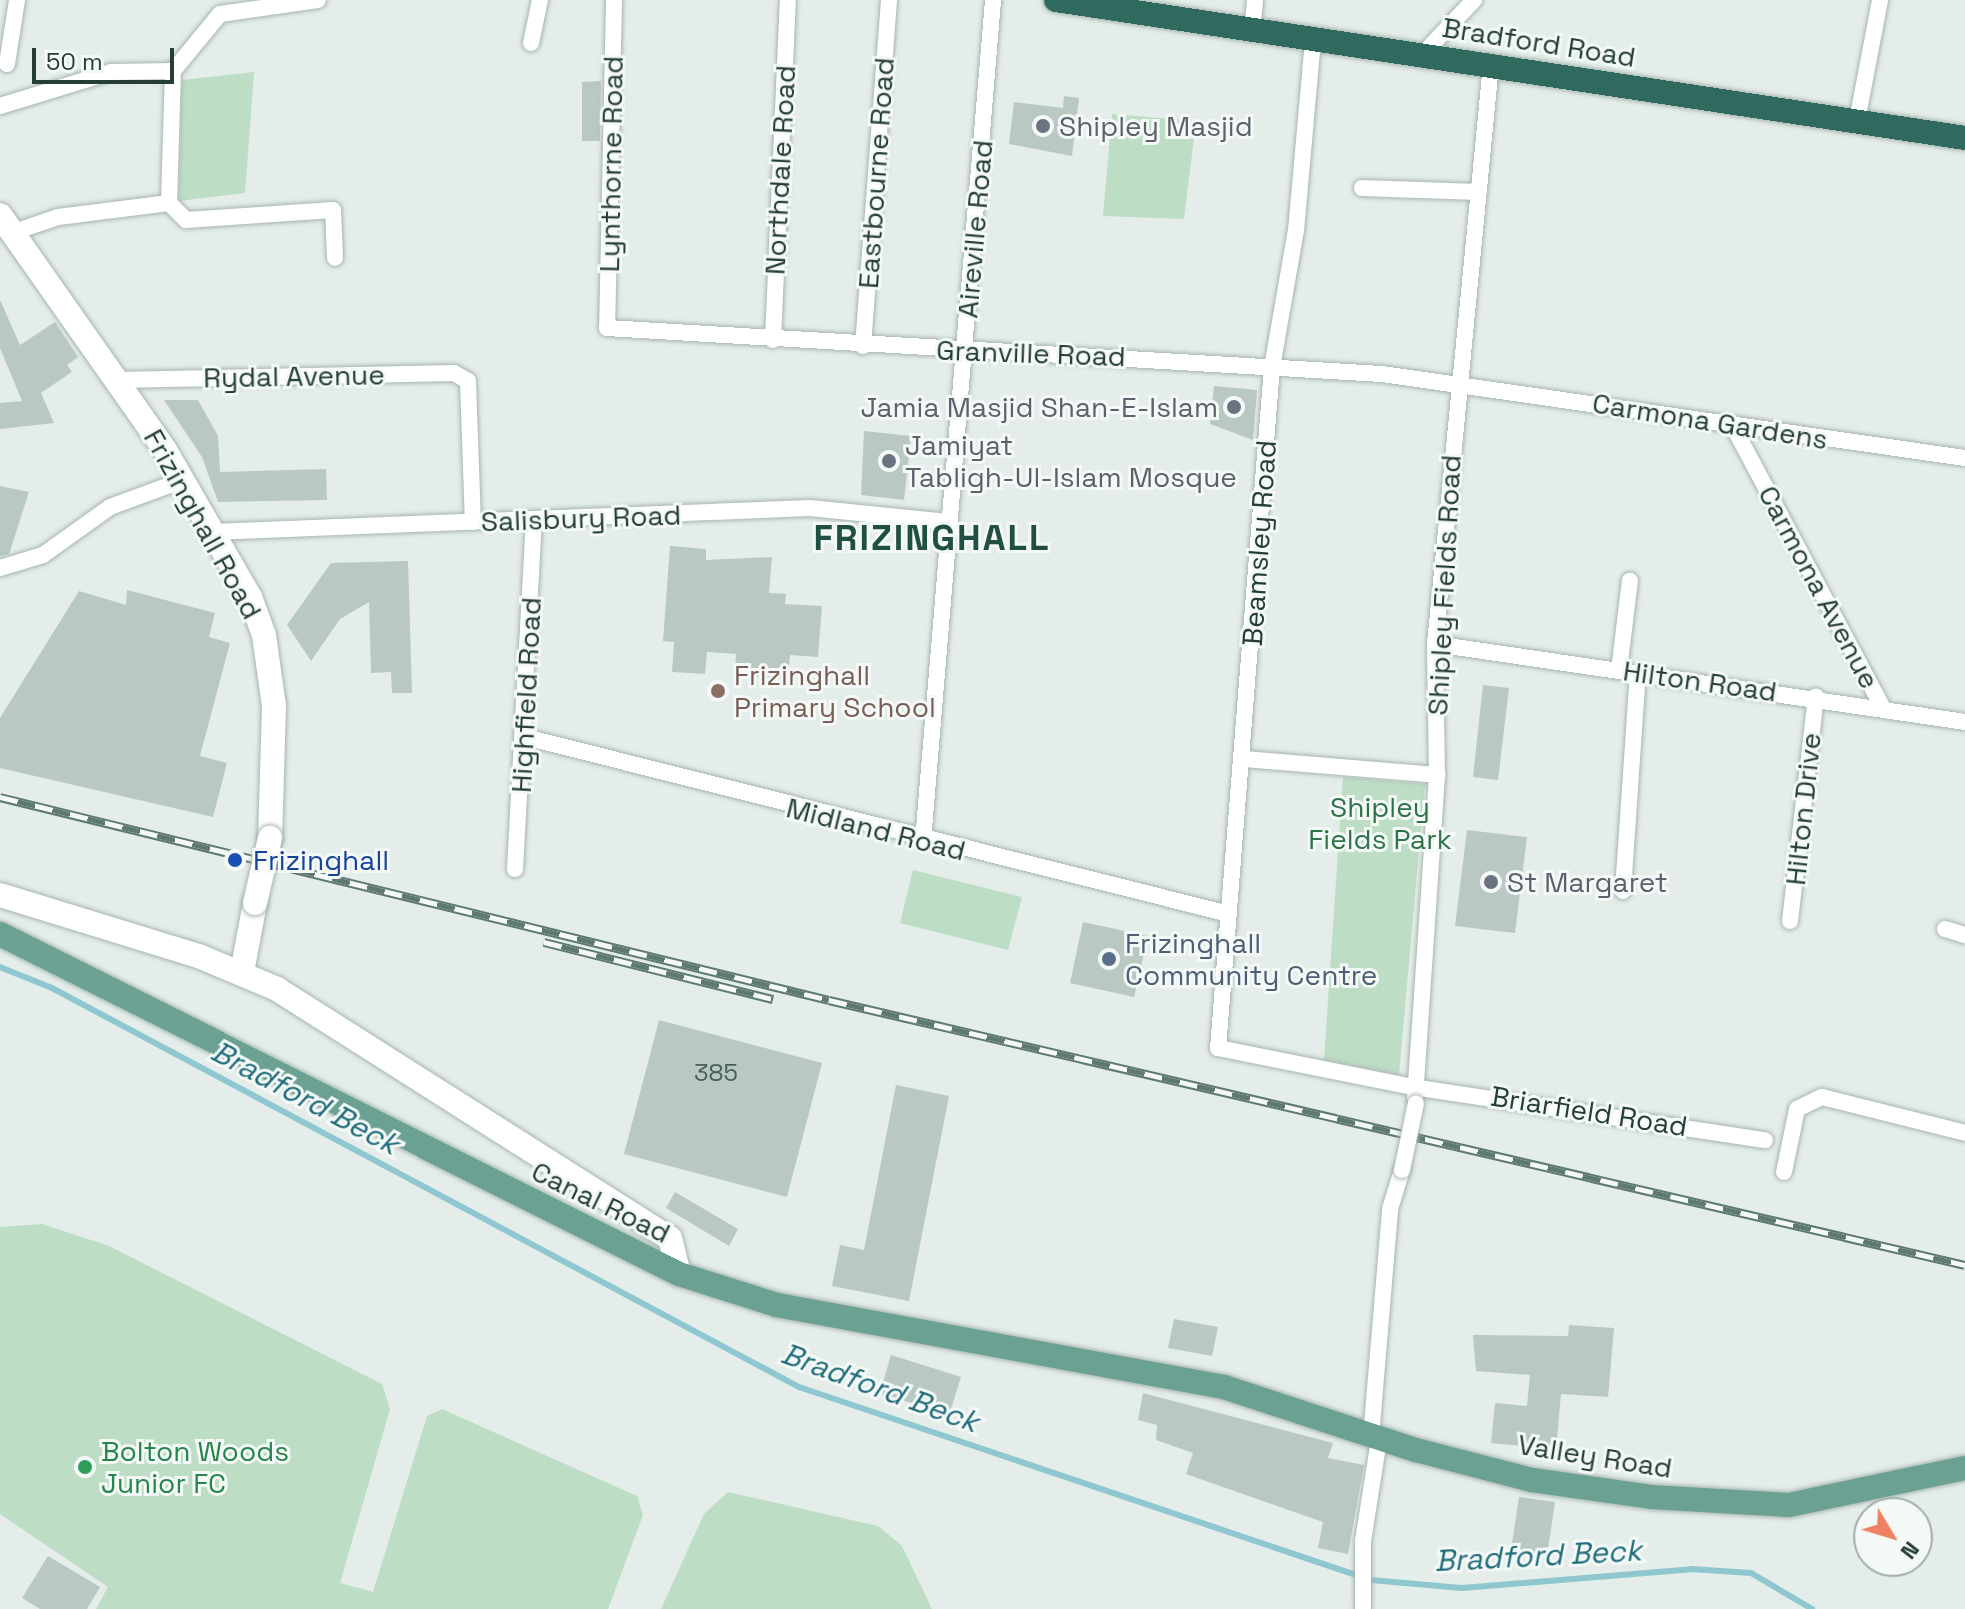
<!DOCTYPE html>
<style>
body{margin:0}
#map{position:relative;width:1965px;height:1609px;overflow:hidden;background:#e4ede9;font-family:"Space Grotesk",sans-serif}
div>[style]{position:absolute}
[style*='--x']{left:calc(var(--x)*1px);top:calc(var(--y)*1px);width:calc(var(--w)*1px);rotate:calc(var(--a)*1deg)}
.green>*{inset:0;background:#beddc5}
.stream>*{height:6px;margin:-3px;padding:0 3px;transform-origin:3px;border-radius:3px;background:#8ec7d0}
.building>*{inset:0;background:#b9c8c2}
.roads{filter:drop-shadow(0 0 2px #a7b5b0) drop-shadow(0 0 2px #a7b5b0)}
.street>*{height:16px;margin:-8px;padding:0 8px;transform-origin:8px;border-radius:8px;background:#fff}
.secondary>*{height:24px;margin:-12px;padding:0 12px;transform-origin:12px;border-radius:12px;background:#fff}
.primary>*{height:24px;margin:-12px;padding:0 12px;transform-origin:12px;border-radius:12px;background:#6aa192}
.highway>*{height:24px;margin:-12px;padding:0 12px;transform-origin:12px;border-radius:12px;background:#30695d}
.rail>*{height:9px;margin-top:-4.5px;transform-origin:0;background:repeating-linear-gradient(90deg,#f4f9f7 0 18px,#5e7972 0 36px);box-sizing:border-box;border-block:2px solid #5e7972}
.bridges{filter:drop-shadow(0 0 2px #a7b5b0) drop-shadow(0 0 2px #a7b5b0)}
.street-bridge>*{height:16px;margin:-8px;padding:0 8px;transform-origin:8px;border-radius:8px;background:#fff}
.secondary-bridge>*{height:24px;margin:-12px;padding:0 12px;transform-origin:12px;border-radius:12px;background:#fff}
.dots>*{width:22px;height:22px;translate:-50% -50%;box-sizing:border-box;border:4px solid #f4f9f7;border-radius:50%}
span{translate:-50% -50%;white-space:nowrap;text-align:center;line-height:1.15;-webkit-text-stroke:6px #f4f9f7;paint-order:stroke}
.number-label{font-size:24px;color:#496059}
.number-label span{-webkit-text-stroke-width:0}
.street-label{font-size:28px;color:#243e36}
.worship-label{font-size:28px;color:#5b616d}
.left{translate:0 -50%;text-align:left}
.right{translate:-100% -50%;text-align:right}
.education-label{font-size:28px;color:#785e54}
.park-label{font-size:28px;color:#2f7448}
.transit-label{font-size:28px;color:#164399}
.service-label{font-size:28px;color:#4e5e75}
.leisure-label{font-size:28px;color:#27864d}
.water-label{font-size:30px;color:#1f6b79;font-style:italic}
.district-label{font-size:36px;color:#205043;font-weight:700;letter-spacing:2px}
.north{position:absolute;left:1853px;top:1497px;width:80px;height:80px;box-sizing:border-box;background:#f4f9f7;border:2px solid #a1aeaa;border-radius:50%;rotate:128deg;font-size:22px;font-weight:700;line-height:32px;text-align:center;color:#243e36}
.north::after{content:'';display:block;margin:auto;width:28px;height:36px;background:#ed8161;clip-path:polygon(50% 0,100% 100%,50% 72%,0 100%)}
.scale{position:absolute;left:32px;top:48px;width:142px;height:36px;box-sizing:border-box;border:4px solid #243e36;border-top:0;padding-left:10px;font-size:24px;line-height:28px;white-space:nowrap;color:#243e36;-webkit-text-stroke:6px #f4f9f7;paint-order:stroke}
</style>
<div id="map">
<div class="green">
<div style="clip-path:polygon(254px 72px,245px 193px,179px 201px,182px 80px)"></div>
<div style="clip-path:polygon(1112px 114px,1196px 121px,1184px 219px,1103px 216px)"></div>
<div style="clip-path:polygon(1343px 777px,1425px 784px,1399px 1075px,1324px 1060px)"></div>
<div style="clip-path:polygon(913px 870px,1022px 897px,1008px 950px,900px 923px)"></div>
<div style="clip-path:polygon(42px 1224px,109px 1246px,382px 1384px,390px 1409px,340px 1583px,373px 1592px,427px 1416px,442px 1409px,637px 1496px,643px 1515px,608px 1609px,96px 1609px,108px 1587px,0 1514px,0 1227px)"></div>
<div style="clip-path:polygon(728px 1492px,878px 1526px,902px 1546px,932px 1609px,661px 1609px,704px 1514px)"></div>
</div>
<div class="stream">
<div style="--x:0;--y:967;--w:56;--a:22"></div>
<div style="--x:52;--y:988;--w:847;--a:28.11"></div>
<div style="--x:799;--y:1387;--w:604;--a:18.65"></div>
<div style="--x:1371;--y:1580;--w:91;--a:5"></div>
<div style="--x:1462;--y:1588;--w:230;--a:-4.7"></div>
<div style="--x:1691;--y:1569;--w:60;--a:3.8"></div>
<div style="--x:1751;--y:1573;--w:71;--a:30.5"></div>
</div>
<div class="building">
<div style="clip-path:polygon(601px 81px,600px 141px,582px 141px,582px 82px)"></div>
<div style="clip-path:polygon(1064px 96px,1079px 98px,1072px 156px,1009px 144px,1014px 102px,1063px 108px)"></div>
<div style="clip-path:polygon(0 300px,20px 345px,55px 322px,78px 357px,67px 365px,72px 372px,41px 393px,54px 423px,0 429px,0 403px,22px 401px,0 348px)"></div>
<div style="clip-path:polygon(1214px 386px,1257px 390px,1253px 440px,1210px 424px)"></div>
<div style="clip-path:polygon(164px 400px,198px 400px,218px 436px,220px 472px,326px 469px,327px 500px,218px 502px,202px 457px)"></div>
<div style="clip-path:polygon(864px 431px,911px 436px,904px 500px,861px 495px)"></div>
<div style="clip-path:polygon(0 486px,29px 492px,9px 554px,0 556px)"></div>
<div style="clip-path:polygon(670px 546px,706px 549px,706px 560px,772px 557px,769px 593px,786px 594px,785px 604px,822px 606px,818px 657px,790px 655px,788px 679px,735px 675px,736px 654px,707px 652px,705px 674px,672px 672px,674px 642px,663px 641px)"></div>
<div style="clip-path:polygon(408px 561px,412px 693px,392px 693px,391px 672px,371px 673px,369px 602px,340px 619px,311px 661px,287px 625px,331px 563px)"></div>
<div style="clip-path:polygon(127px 590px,215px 613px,209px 637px,230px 643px,200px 756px,227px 763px,213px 817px,0 768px,0 718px,79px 591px,126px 605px)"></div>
<div style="clip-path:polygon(1483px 685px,1509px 688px,1498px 780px,1473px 777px)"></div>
<div style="clip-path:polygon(1467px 830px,1527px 837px,1515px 933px,1455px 926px)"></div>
<div style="clip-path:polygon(1083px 922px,1148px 936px,1134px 997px,1070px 983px)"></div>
<div style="clip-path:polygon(659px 1020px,822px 1063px,787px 1197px,624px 1154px)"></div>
<div style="clip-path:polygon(896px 1085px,949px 1096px,909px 1301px,832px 1286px,840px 1245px,864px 1250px)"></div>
<div style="clip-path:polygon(675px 1192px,738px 1229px,729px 1246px,666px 1208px)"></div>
<div style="clip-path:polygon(1174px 1319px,1218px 1327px,1212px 1356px,1168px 1348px)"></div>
<div style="clip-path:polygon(1569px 1325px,1614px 1328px,1608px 1397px,1561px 1394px,1556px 1449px,1491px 1443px,1495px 1403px,1527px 1406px,1530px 1375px,1476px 1371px,1473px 1335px,1568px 1336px)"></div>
<div style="clip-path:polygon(891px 1355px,961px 1377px,949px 1415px,880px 1393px)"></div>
<div style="clip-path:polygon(1143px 1393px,1333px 1443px,1328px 1458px,1364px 1465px,1348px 1554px,1318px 1548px,1323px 1522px,1186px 1474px,1193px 1453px,1156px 1440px,1157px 1425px,1138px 1420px)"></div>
<div style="clip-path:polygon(1519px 1497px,1555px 1502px,1547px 1556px,1511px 1550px)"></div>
<div style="clip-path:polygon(48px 1556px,100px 1587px,87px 1609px,40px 1609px,22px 1598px)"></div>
</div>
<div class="roads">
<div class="street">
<div style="--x:614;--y:0;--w:328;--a:91.2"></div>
<div style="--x:607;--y:328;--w:776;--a:3.4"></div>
<div style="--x:1382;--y:374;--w:589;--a:8.2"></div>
<div style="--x:1252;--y:30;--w:30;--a:-84"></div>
<div style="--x:1313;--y:40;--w:191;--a:95.1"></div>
<div style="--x:1296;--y:230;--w:139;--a:99.9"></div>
<div style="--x:1272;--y:367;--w:683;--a:94.53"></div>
<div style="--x:1218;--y:1048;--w:199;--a:11.3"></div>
<div style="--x:1413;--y:1087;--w:356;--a:8.6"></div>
<div style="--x:531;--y:43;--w:44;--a:-78.2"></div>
<div style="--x:1422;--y:55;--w:76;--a:-46.6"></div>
<div style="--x:7;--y:64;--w:65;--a:-81.1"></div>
<div style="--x:173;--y:71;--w:74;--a:-50.5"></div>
<div style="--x:220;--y:14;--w:99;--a:-8.1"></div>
<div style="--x:0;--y:106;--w:116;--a:-17"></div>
<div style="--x:111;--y:72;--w:62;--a:-0.9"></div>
<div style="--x:1857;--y:121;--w:123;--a:-79.2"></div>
<div style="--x:1362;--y:188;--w:116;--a:2"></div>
<div style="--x:169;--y:203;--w:132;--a:-88.3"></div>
<div style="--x:17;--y:231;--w:43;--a:-18.9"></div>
<div style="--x:58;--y:217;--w:112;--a:-7.2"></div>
<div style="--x:169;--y:203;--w:24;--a:45"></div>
<div style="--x:186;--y:220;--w:147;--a:-3.9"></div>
<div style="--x:333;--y:210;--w:48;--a:87.6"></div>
<div style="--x:773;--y:340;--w:340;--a:-87.5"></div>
<div style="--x:863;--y:346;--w:347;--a:-85.7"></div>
<div style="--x:117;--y:380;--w:337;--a:-1.2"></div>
<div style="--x:454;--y:373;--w:16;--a:30"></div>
<div style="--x:468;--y:381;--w:141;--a:88"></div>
<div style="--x:1733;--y:426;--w:317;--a:62"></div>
<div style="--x:213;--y:532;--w:597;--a:-2.3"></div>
<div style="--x:810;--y:508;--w:139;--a:5.8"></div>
<div style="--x:0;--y:568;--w:45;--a:-16.8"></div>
<div style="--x:43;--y:555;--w:82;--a:-35.6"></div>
<div style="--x:110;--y:507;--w:78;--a:-20.3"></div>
<div style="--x:1435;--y:644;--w:536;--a:8.37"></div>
<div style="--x:1619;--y:670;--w:90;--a:-83"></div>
<div style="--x:525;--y:737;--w:726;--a:14.11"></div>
<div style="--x:1243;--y:759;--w:195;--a:4.7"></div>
<div style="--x:923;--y:841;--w:844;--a:-85.24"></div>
<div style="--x:515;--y:869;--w:350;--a:-86.9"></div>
<div style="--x:1623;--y:891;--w:219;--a:-86.1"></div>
<div style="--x:1790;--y:921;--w:226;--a:-83.4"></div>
<div style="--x:1945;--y:929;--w:21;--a:17"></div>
<div style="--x:1415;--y:1098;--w:324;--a:-86.1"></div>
<div style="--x:1437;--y:775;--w:131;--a:-90.9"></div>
<div style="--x:1435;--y:644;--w:582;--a:-84.48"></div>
<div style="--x:1784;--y:1172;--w:64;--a:-78.3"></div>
<div style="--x:1797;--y:1109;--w:28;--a:-26"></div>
<div style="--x:1822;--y:1097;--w:147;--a:14.1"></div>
<div style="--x:1371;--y:1437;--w:229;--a:-85.2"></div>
<div style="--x:1390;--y:1209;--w:41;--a:-72.9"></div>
<div style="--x:1363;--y:1609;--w:68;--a:-90"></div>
<div style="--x:1363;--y:1541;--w:102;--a:-81"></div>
</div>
<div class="secondary">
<div style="--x:0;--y:215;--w:287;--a:54.9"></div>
<div style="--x:165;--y:450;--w:170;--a:60"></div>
<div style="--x:250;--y:597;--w:40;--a:69.8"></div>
<div style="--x:264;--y:635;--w:72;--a:82"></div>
<div style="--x:274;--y:706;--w:132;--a:91.7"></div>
<div style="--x:0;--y:895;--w:210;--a:17.1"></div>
<div style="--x:201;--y:957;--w:82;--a:22.8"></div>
<div style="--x:277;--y:989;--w:465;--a:32.4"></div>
<div style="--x:670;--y:1238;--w:37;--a:76"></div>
<div style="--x:242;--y:972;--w:70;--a:-79.3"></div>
</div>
<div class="primary">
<div style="--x:0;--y:934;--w:759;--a:26.6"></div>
<div style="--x:679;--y:1274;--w:103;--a:17.6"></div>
<div style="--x:777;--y:1305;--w:454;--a:10.4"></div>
<div style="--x:1224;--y:1387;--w:202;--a:18.2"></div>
<div style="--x:1416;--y:1450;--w:120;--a:14.5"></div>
<div style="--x:1532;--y:1480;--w:120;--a:8.1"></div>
<div style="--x:1651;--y:1497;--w:138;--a:3.3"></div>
<div style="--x:1789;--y:1505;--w:180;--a:-11.9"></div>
</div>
<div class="highway">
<div style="--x:1056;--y:0;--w:919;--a:8.63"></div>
</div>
</div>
<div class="rail">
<div style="--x:0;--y:797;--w:853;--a:13.76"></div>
<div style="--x:829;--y:1000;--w:1166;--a:13.13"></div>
<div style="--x:544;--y:942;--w:236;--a:14"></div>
</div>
<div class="bridges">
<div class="street-bridge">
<div style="--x:1402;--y:1170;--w:68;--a:-78.2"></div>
</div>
<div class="secondary-bridge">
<div style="--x:255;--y:903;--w:67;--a:-77"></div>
</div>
</div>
<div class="dots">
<div style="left:1043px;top:126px;background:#6b7280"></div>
<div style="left:1234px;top:407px;background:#6b7280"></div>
<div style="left:889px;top:461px;background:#6b7280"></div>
<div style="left:718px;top:691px;background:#8d6e63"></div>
<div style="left:235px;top:860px;background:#1a4fb4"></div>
<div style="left:1491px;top:882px;background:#6b7280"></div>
<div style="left:1109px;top:959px;background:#5c6f8a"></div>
<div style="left:85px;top:1467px;background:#2e9e5b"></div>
</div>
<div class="number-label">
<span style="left:716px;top:1073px">385</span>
</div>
<div class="street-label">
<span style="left:1539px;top:42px;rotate:9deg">Bradford Road</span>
<span style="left:611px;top:164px;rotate:-89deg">Lynthorne Road</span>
<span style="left:780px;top:170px;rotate:-87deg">Northdale Road</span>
<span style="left:876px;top:173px;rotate:-86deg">Eastbourne Road</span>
<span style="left:975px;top:229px;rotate:-85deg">Aireville Road</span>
<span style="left:1031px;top:353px;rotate:2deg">Granville Road</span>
<span style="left:294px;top:376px;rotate:-1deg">Rydal Avenue</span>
<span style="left:1710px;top:421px;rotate:9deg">Carmona Gardens</span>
<span style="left:581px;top:518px;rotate:-2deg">Salisbury Road</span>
<span style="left:203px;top:524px;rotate:61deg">Frizinghall Road</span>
<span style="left:1259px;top:543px;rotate:-86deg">Beamsley Road</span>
<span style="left:1444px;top:585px;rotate:-87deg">Shipley Fields Road</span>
<span style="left:1819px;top:587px;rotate:62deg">Carmona Avenue</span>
<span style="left:1700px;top:681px;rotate:8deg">Hilton Road</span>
<span style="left:526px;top:695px;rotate:-87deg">Highfield Road</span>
<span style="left:1803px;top:809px;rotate:-84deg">Hilton Drive</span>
<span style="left:876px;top:829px;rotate:14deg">Midland Road</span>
<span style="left:1589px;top:1111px;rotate:9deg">Briarfield Road</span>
<span style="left:601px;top:1202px;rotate:26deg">Canal Road</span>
<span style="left:1595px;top:1456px;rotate:9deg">Valley Road</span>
</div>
<div class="worship-label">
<span class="left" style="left:1059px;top:126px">Shipley Masjid</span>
<span class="right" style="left:1218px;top:407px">Jamia Masjid Shan-E-Islam</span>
<span class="left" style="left:905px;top:461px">Jamiyat<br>Tabligh-Ul-Islam Mosque</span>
<span class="left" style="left:1507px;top:882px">St Margaret</span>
</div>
<div class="education-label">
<span class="left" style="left:734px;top:691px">Frizinghall<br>Primary School</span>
</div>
<div class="park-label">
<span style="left:1380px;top:823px">Shipley<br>Fields Park</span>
</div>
<div class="transit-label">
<span class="left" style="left:253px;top:860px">Frizinghall</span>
</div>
<div class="service-label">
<span class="left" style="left:1125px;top:959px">Frizinghall<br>Community Centre</span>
</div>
<div class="leisure-label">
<span class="left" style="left:101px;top:1467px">Bolton Woods<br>Junior FC</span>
</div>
<div class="water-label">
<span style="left:305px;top:1098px;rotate:28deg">Bradford Beck</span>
<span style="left:880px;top:1388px;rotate:20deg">Bradford Beck</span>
<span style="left:1538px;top:1556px;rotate:-3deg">Bradford Beck</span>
</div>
<div class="district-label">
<span style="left:932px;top:539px">FRIZINGHALL</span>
</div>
<div class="north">N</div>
<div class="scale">50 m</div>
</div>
